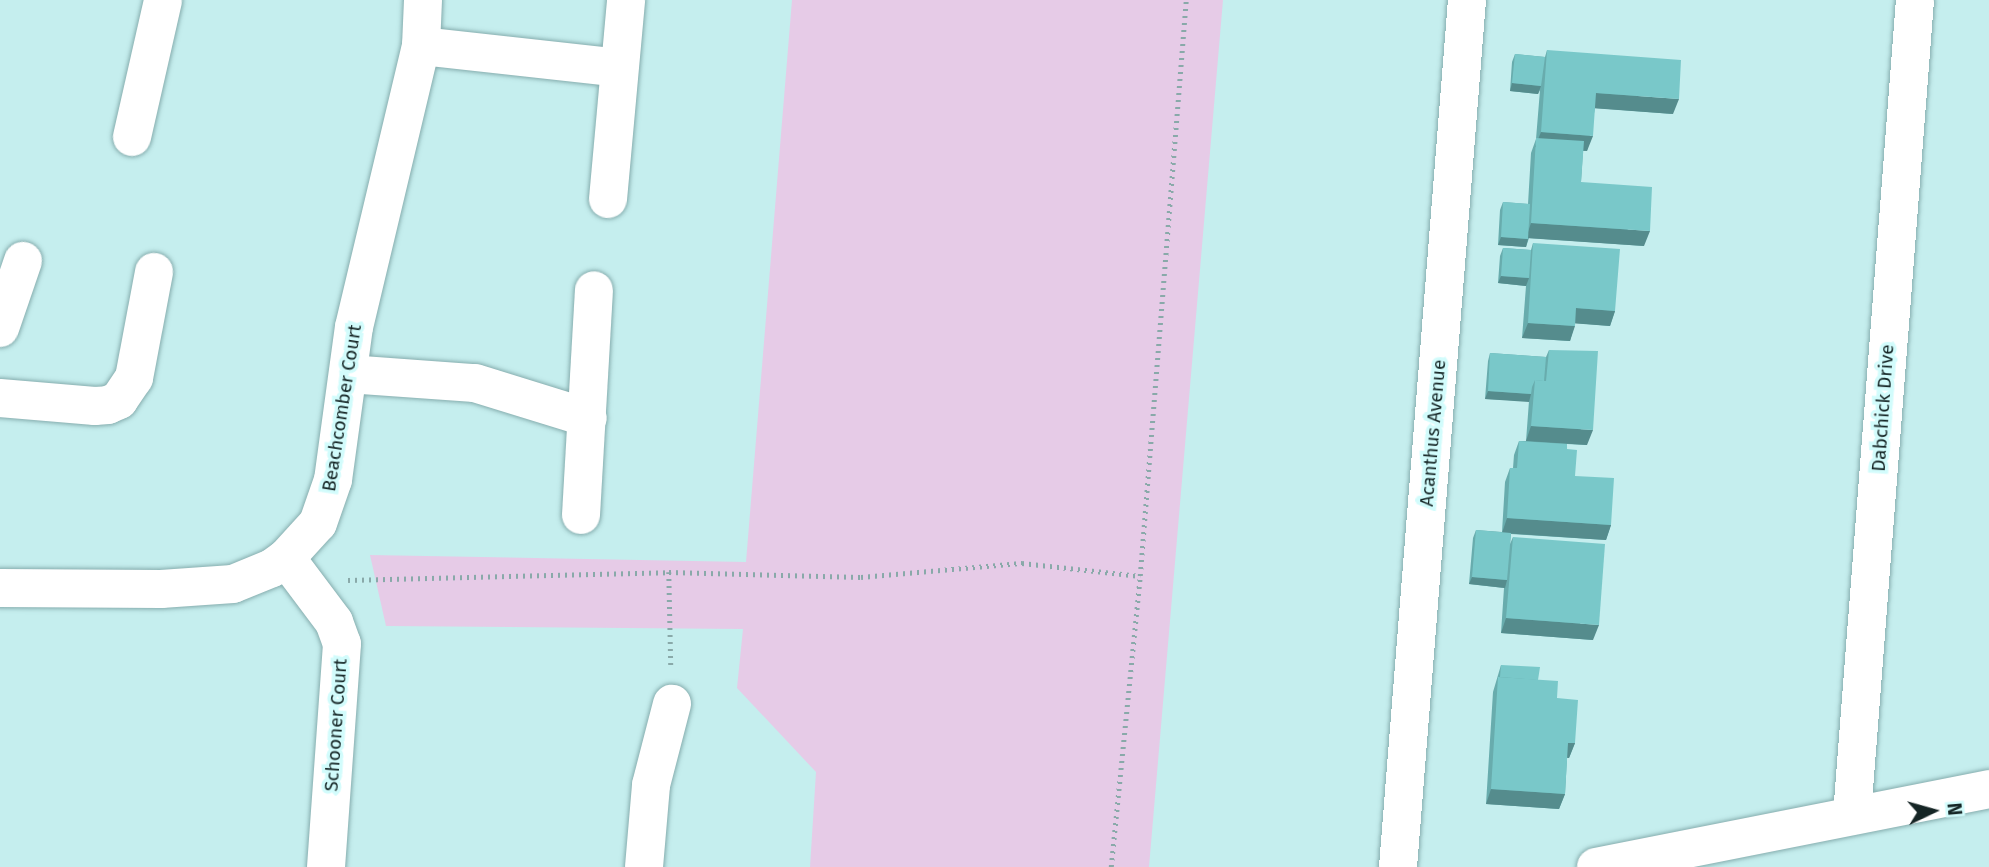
<!DOCTYPE html>
<style>
body{margin:0}
#map{position:relative;width:1989px;height:867px;overflow:hidden;background:#c5eeee;font-family:"Fira Sans",sans-serif}
div>[style]{position:absolute}
[style*='--x']{left:calc(var(--x)*1px);top:calc(var(--y)*1px);width:calc(var(--w)*1px);rotate:calc(var(--a)*1deg)}
.green>*{inset:0;background:#e6cbe7}
.path>*{height:4.5px;margin-top:-2.25px;transform-origin:0;background:repeating-linear-gradient(90deg,#89a9a9 0 2px,transparent 0 7px)}
.roads{filter:drop-shadow(0 0 2px #86adae) drop-shadow(0 0 2px #86adae)}
.minor>*{height:38px;margin:-19px;padding:0 19px;transform-origin:19px;border-radius:19px;background:#fff}
.wall>*{inset:0;background:#68acad}
.shaded-wall>*{inset:0;background:#558c8d}
.building>*{inset:0;background:#79c8c9}
span{translate:-50% -50%;white-space:nowrap;text-align:center;line-height:1.15;-webkit-text-stroke:7px #d2fcfc;paint-order:stroke}
.street-label{font-size:19px;color:#152525}
.north{position:absolute;left:1898px;top:776px;width:70px;height:70px;-webkit-text-stroke:5px #d2fcfc;paint-order:stroke;rotate:85deg;font-size:19px;font-weight:700;line-height:28px;text-align:center;color:#152525}
.north::after{content:'';display:block;margin:auto;width:24px;height:32px;background:#152525;clip-path:polygon(50% 0,100% 100%,50% 72%,0 100%)}
</style>
<div id="map">
<div class="green">
<div style="clip-path:polygon(792px 0,1223px 0,1149px 867px,810px 867px,816px 772px,737px 688px,743px 629px,386px 626px,370px 555px,746px 562px)"></div>
</div>
<div class="path">
<div style="--x:669;--y:572;--w:96;--a:88.8"></div>
<div style="--x:348;--y:580;--w:321;--a:-1.4"></div>
<div style="--x:669;--y:572;--w:192;--a:1.5"></div>
<div style="--x:861;--y:577;--w:162;--a:-5"></div>
<div style="--x:1022;--y:563;--w:119;--a:6.3"></div>
<div style="--x:1111;--y:867;--w:292;--a:-84.3"></div>
<div style="--x:1140;--y:576;--w:578;--a:-85.43"></div>
</div>
<div class="roads">
<div class="minor">
<div style="--x:421;--y:46;--w:199;--a:6.3"></div>
<div style="--x:132;--y:137;--w:140;--a:-77.2"></div>
<div style="--x:608;--y:199;--w:200;--a:-84.8"></div>
<div style="--x:0;--y:328;--w:71;--a:-71.1"></div>
<div style="--x:348;--y:374;--w:127;--a:4.1"></div>
<div style="--x:475;--y:383;--w:118;--a:17.2"></div>
<div style="--x:0;--y:398;--w:95;--a:4.8"></div>
<div style="--x:95;--y:406;--w:13;--a:-4"></div>
<div style="--x:108;--y:405;--w:12;--a:-24"></div>
<div style="--x:119;--y:400;--w:27;--a:-56"></div>
<div style="--x:134;--y:378;--w:108;--a:-79.3"></div>
<div style="--x:581;--y:515;--w:225;--a:-86.7"></div>
<div style="--x:286;--y:558;--w:80;--a:53.1"></div>
<div style="--x:334;--y:622;--w:23;--a:70"></div>
<div style="--x:342;--y:644;--w:224;--a:94.1"></div>
<div style="--x:0;--y:588;--w:161;--a:0.4"></div>
<div style="--x:161;--y:589;--w:72;--a:-4"></div>
<div style="--x:233;--y:584;--w:42;--a:-22.3"></div>
<div style="--x:272;--y:568;--w:17;--a:-36"></div>
<div style="--x:286;--y:558;--w:47;--a:-47.6"></div>
<div style="--x:318;--y:523;--w:46;--a:-70.8"></div>
<div style="--x:333;--y:480;--w:154;--a:-82.2"></div>
<div style="--x:354;--y:327;--w:289;--a:-76.6"></div>
<div style="--x:421;--y:46;--w:46;--a:-87.5"></div>
<div style="--x:1852;--y:815;--w:817;--a:-85.58"></div>
<div style="--x:644;--y:867;--w:82;--a:-85.1"></div>
<div style="--x:651;--y:785;--w:84;--a:-75.5"></div>
<div style="--x:1398;--y:867;--w:870;--a:-85.45"></div>
<div style="--x:1596;--y:867;--w:401;--a:-11.2"></div>
</div>
</div>
<div class="wall">
<div style="clip-path:polygon(1547px 50px,1673px 114px,1595px 108px,1587px 151px,1583px 151px,1581px 182px,1644px 246px,1529px 238px,1526px 247px,1498px 245px,1500px 210px,1503px 202px,1528px 204px,1531px 153px,1536px 139px,1540px 90px,1538px 94px,1510px 91px,1512px 62px,1515px 54px,1545px 57px)"></div>
<div style="clip-path:polygon(1533px 243px,1615px 311px,1610px 326px,1575px 323px,1570px 341px,1522px 338px,1526px 286px,1498px 283px,1500px 256px,1503px 248px,1531px 250px)"></div>
<div style="clip-path:polygon(1549px 350px,1587px 445px,1567px 444px,1567px 449px,1575px 476px,1611px 525px,1606px 540px,1511px 534px,1510px 544px,1513px 537px,1593px 640px,1501px 633px,1504px 588px,1469px 584px,1473px 538px,1476px 530px,1502px 532px,1505px 482px,1510px 468px,1513px 468px,1514px 455px,1519px 441px,1526px 441px,1529px 401px,1485px 399px,1488px 361px,1490px 353px,1546px 357px)"></div>
<div style="clip-path:polygon(1501px 665px,1538px 680px,1557px 698px,1575px 743px,1569px 758px,1567px 758px,1565px 794px,1559px 809px,1486px 804px,1493px 692px)"></div>
</div>
<div class="shaded-wall">
<div style="clip-path:polygon(1512px 83px,1541px 86px,1538px 94px,1510px 91px)"></div>
<div style="clip-path:polygon(1596px 93px,1679px 99px,1673px 114px,1591px 108px)"></div>
<div style="clip-path:polygon(1541px 132px,1593px 136px,1587px 151px,1535px 147px)"></div>
<div style="clip-path:polygon(1531px 223px,1650px 231px,1644px 246px,1526px 238px)"></div>
<div style="clip-path:polygon(1501px 237px,1528px 239px,1526px 247px,1498px 245px)"></div>
<div style="clip-path:polygon(1501px 276px,1529px 278px,1526px 286px,1498px 283px)"></div>
<div style="clip-path:polygon(1576px 308px,1615px 311px,1610px 326px,1570px 323px)"></div>
<div style="clip-path:polygon(1528px 323px,1575px 326px,1570px 341px,1522px 338px)"></div>
<div style="clip-path:polygon(1488px 391px,1531px 394px,1529px 402px,1485px 399px)"></div>
<div style="clip-path:polygon(1531px 426px,1593px 430px,1587px 445px,1526px 441px)"></div>
<div style="clip-path:polygon(1507px 518px,1611px 525px,1606px 540px,1502px 533px)"></div>
<div style="clip-path:polygon(1472px 577px,1507px 580px,1505px 588px,1469px 584px)"></div>
<div style="clip-path:polygon(1506px 618px,1599px 625px,1593px 640px,1501px 633px)"></div>
<div style="clip-path:polygon(1568px 743px,1575px 743px,1569px 758px,1563px 757px)"></div>
<div style="clip-path:polygon(1491px 789px,1565px 794px,1559px 809px,1486px 804px)"></div>
</div>
<div class="building">
<div style="clip-path:polygon(1547px 50px,1681px 60px,1679px 99px,1596px 93px,1593px 136px,1541px 132px)"></div>
<div style="clip-path:polygon(1515px 54px,1545px 57px,1541px 86px,1512px 83px)"></div>
<div style="clip-path:polygon(1536px 138px,1584px 141px,1581px 182px,1652px 187px,1650px 231px,1531px 223px)"></div>
<div style="clip-path:polygon(1503px 202px,1530px 204px,1528px 239px,1501px 237px)"></div>
<div style="clip-path:polygon(1533px 243px,1620px 249px,1615px 311px,1576px 308px,1575px 326px,1528px 323px)"></div>
<div style="clip-path:polygon(1503px 248px,1531px 250px,1529px 278px,1501px 276px)"></div>
<div style="clip-path:polygon(1549px 350px,1598px 351px,1593px 430px,1531px 426px,1535px 380px,1546px 381px)"></div>
<div style="clip-path:polygon(1490px 353px,1546px 357px,1544px 381px,1535px 380px,1532px 387px,1531px 394px,1488px 391px)"></div>
<div style="clip-path:polygon(1519px 441px,1567px 444px,1567px 449px,1577px 450px,1575px 476px,1614px 478px,1611px 525px,1507px 518px,1510px 468px,1517px 468px)"></div>
<div style="clip-path:polygon(1476px 530px,1511px 533px,1507px 580px,1472px 577px)"></div>
<div style="clip-path:polygon(1513px 537px,1605px 544px,1599px 625px,1506px 618px)"></div>
<div style="clip-path:polygon(1501px 665px,1540px 667px,1538px 680px,1500px 677px)"></div>
<div style="clip-path:polygon(1498px 677px,1558px 681px,1557px 698px,1578px 700px,1575px 743px,1568px 743px,1565px 794px,1491px 789px)"></div>
</div>
<div class="street-label">
<span style="left:342px;top:408px;rotate:-81deg">Beachcomber Court</span>
<span style="left:1883px;top:408px;rotate:-86deg">Dabchick Drive</span>
<span style="left:1433px;top:433px;rotate:-85deg">Acanthus Avenue</span>
<span style="left:336px;top:725px;rotate:-86deg">Schooner Court</span>
</div>
<div class="north">N</div>
</div>
